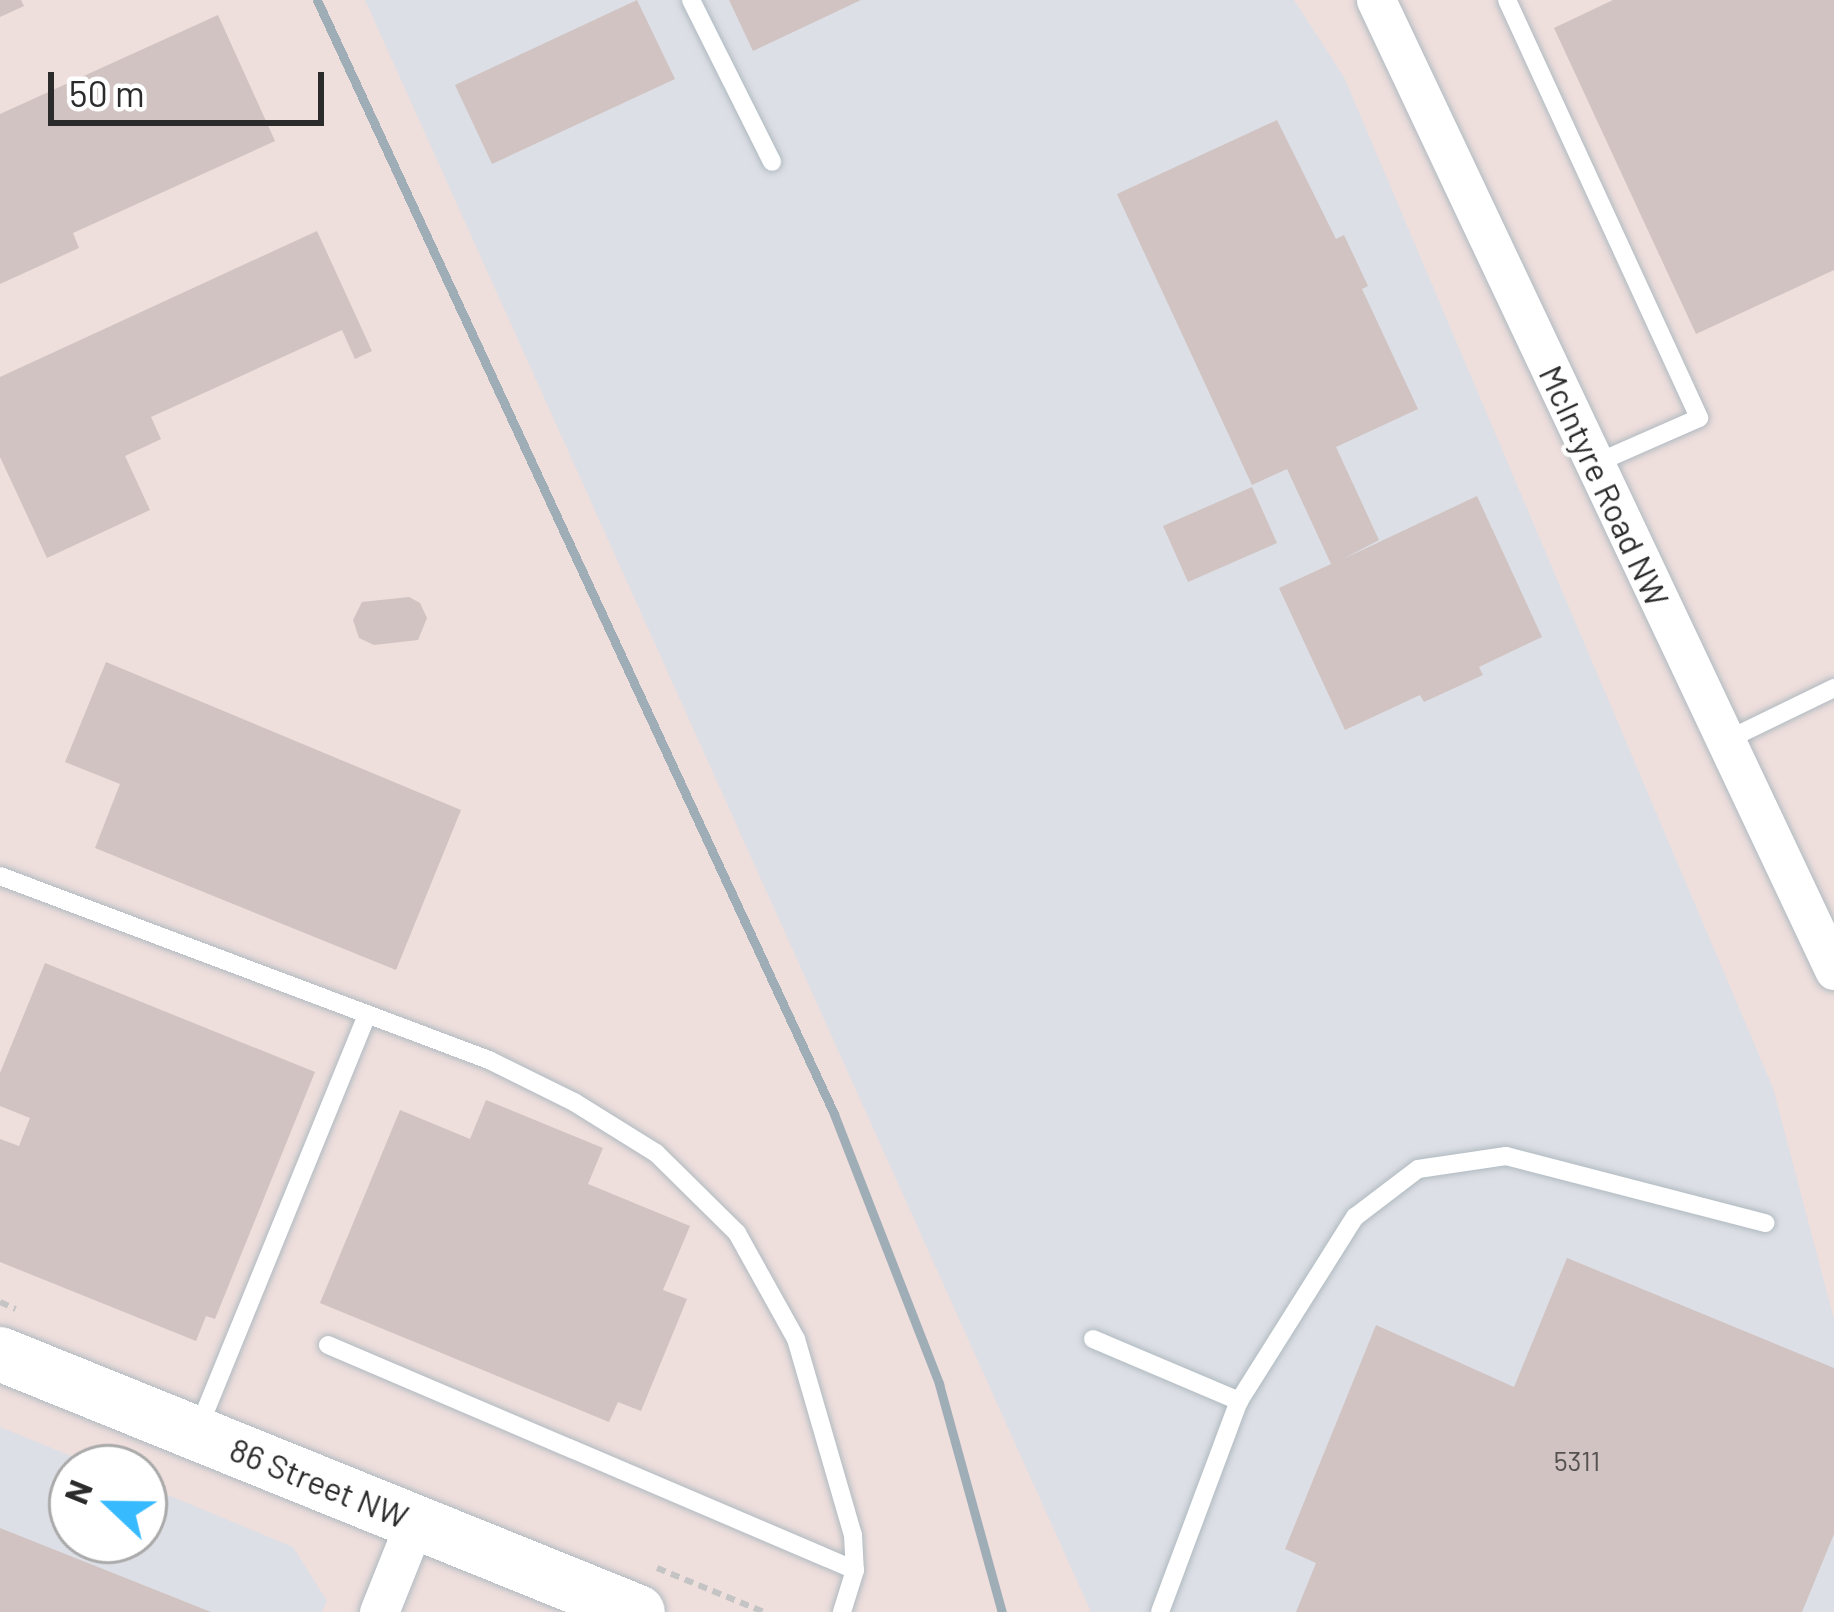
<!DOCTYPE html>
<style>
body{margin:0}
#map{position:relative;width:1834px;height:1612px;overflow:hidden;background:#eededc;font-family:Barlow,sans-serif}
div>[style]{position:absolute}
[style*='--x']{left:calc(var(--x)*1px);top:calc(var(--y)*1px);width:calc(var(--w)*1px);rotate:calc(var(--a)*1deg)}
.industrial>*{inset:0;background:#dddfe6}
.building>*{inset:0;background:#d0c3c1}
.path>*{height:6px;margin-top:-3px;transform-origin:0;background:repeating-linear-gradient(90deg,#c4c4c4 0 9px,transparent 0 15px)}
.roads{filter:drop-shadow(0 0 3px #b0bac0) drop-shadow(0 0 3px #b0bac0)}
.lane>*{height:18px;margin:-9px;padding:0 9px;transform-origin:9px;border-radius:9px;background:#fff}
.street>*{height:39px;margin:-19.5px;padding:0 19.5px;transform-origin:19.5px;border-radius:19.5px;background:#fff}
.secondary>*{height:54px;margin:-27px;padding:0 27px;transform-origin:27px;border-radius:27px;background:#fff}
.rail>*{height:9px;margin:-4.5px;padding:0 4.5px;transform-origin:4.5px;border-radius:4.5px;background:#9fadb7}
span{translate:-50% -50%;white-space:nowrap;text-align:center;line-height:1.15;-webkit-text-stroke:9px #fff;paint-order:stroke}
.number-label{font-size:27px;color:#545150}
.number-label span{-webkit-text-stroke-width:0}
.street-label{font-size:33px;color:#2b2b2b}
.north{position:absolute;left:48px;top:1444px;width:120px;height:120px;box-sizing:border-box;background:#fff;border:3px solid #aaa;border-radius:50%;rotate:292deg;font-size:33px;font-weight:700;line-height:48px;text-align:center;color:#2b2b2b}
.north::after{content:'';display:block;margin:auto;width:42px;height:54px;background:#38baff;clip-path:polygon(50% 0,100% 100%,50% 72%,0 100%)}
.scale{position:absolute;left:48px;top:72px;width:276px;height:54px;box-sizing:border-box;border:6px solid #2b2b2b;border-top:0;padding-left:15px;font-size:36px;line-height:42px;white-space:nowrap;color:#2b2b2b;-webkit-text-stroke:9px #fff;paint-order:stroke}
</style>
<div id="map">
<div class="industrial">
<div style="clip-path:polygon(365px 0,1294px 0,1344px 77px,1773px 1088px,1834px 1319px,1834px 1612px,1091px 1612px)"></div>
<div style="clip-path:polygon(0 1427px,101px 1468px,72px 1468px,72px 1540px,144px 1540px,144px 1485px,293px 1547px,327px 1601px,322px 1612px,0 1612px)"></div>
</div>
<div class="building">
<div style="clip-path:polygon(0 0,21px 0,24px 6px,0 17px)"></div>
<div style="clip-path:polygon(637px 0,675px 79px,492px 164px,455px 85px)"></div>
<div style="clip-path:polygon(729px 0,861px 0,753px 51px)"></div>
<div style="clip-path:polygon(1613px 0,1834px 0,1834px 270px,1696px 334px,1554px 28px)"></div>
<div style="clip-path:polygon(218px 15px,275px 141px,73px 233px,79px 248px,0 284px,0 114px)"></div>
<div style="clip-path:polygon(1277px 120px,1336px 239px,1344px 235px,1368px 286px,1362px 289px,1418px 409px,1336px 447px,1379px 540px,1341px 560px,1477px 496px,1542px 637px,1479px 667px,1483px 675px,1424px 702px,1420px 695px,1345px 730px,1279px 588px,1331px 564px,1287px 469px,1252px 485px,1117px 194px)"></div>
<div style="clip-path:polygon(317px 231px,372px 351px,355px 359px,342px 330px,151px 417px,161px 439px,125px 456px,150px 510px,47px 558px,0 457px,0 377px)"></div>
<div style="clip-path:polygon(1252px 487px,1277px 543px,1188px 582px,1163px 526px)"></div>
<div style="clip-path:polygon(409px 597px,420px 603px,427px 618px,418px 640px,374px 645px,359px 638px,353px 620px,362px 602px)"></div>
<div style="clip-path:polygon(106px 662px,461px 810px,396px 970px,95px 848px,120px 784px,65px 762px)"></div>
<div style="clip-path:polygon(45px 963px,315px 1072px,215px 1319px,206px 1316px,196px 1341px,0 1262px,0 1139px,19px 1146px,30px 1118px,0 1106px,0 1073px)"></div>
<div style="clip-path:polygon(486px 1100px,603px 1148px,588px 1184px,690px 1226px,663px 1290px,687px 1299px,641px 1411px,618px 1402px,609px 1422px,320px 1303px,400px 1110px,470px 1139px)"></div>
<div style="clip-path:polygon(1567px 1258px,1834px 1368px,1834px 1534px,1802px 1612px,1296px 1612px,1316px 1563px,1285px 1549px,1376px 1325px,1514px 1387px)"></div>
<div style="clip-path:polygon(0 1528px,211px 1612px,0 1612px)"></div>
</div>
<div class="path">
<div style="--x:0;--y:1302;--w:17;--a:24"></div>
<div style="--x:657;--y:1568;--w:116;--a:22.4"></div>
</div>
<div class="roads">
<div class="lane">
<div style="--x:691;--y:0;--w:181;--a:63.4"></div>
<div style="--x:1507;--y:0;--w:460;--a:65.3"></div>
<div style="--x:1699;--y:418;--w:115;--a:156.3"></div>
<div style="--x:1725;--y:741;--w:121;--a:-25.9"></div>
<div style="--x:0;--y:876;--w:522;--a:20.62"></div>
<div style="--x:489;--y:1060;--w:95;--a:26.3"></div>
<div style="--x:574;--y:1102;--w:97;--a:31.9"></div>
<div style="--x:656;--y:1153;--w:114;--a:44.6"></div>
<div style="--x:737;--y:1233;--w:121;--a:60.9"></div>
<div style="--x:796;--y:1339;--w:204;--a:73.8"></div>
<div style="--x:853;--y:1535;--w:35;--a:87"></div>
<div style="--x:855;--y:1570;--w:44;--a:107.2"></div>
<div style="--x:1093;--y:1339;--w:159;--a:23"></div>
<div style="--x:328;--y:1345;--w:573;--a:23.12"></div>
<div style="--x:198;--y:1429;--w:448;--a:-67.8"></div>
<div style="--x:1160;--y:1612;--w:225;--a:-69.5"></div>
<div style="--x:1239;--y:1401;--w:218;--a:-57.8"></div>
<div style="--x:1355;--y:1217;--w:79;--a:-37.3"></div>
<div style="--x:1418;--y:1169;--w:89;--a:-8.4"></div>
<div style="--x:1506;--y:1156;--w:268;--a:14.5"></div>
</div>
<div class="street">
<div style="--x:1376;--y:0;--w:1073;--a:64.72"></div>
<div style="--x:379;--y:1612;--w:97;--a:-68.2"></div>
</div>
<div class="secondary">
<div style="--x:0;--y:1354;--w:688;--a:22.02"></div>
</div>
</div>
<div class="rail">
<div style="--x:317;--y:0;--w:1228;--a:65.1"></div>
<div style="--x:834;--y:1114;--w:290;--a:68.7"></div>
<div style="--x:939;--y:1384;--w:237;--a:74.6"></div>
</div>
<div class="number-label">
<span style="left:1577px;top:1461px">5311</span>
</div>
<div class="street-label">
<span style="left:1604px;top:486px;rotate:65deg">McIntyre Road NW</span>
<span style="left:319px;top:1483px;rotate:22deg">86 Street NW</span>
</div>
<div class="north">N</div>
<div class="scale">50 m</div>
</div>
